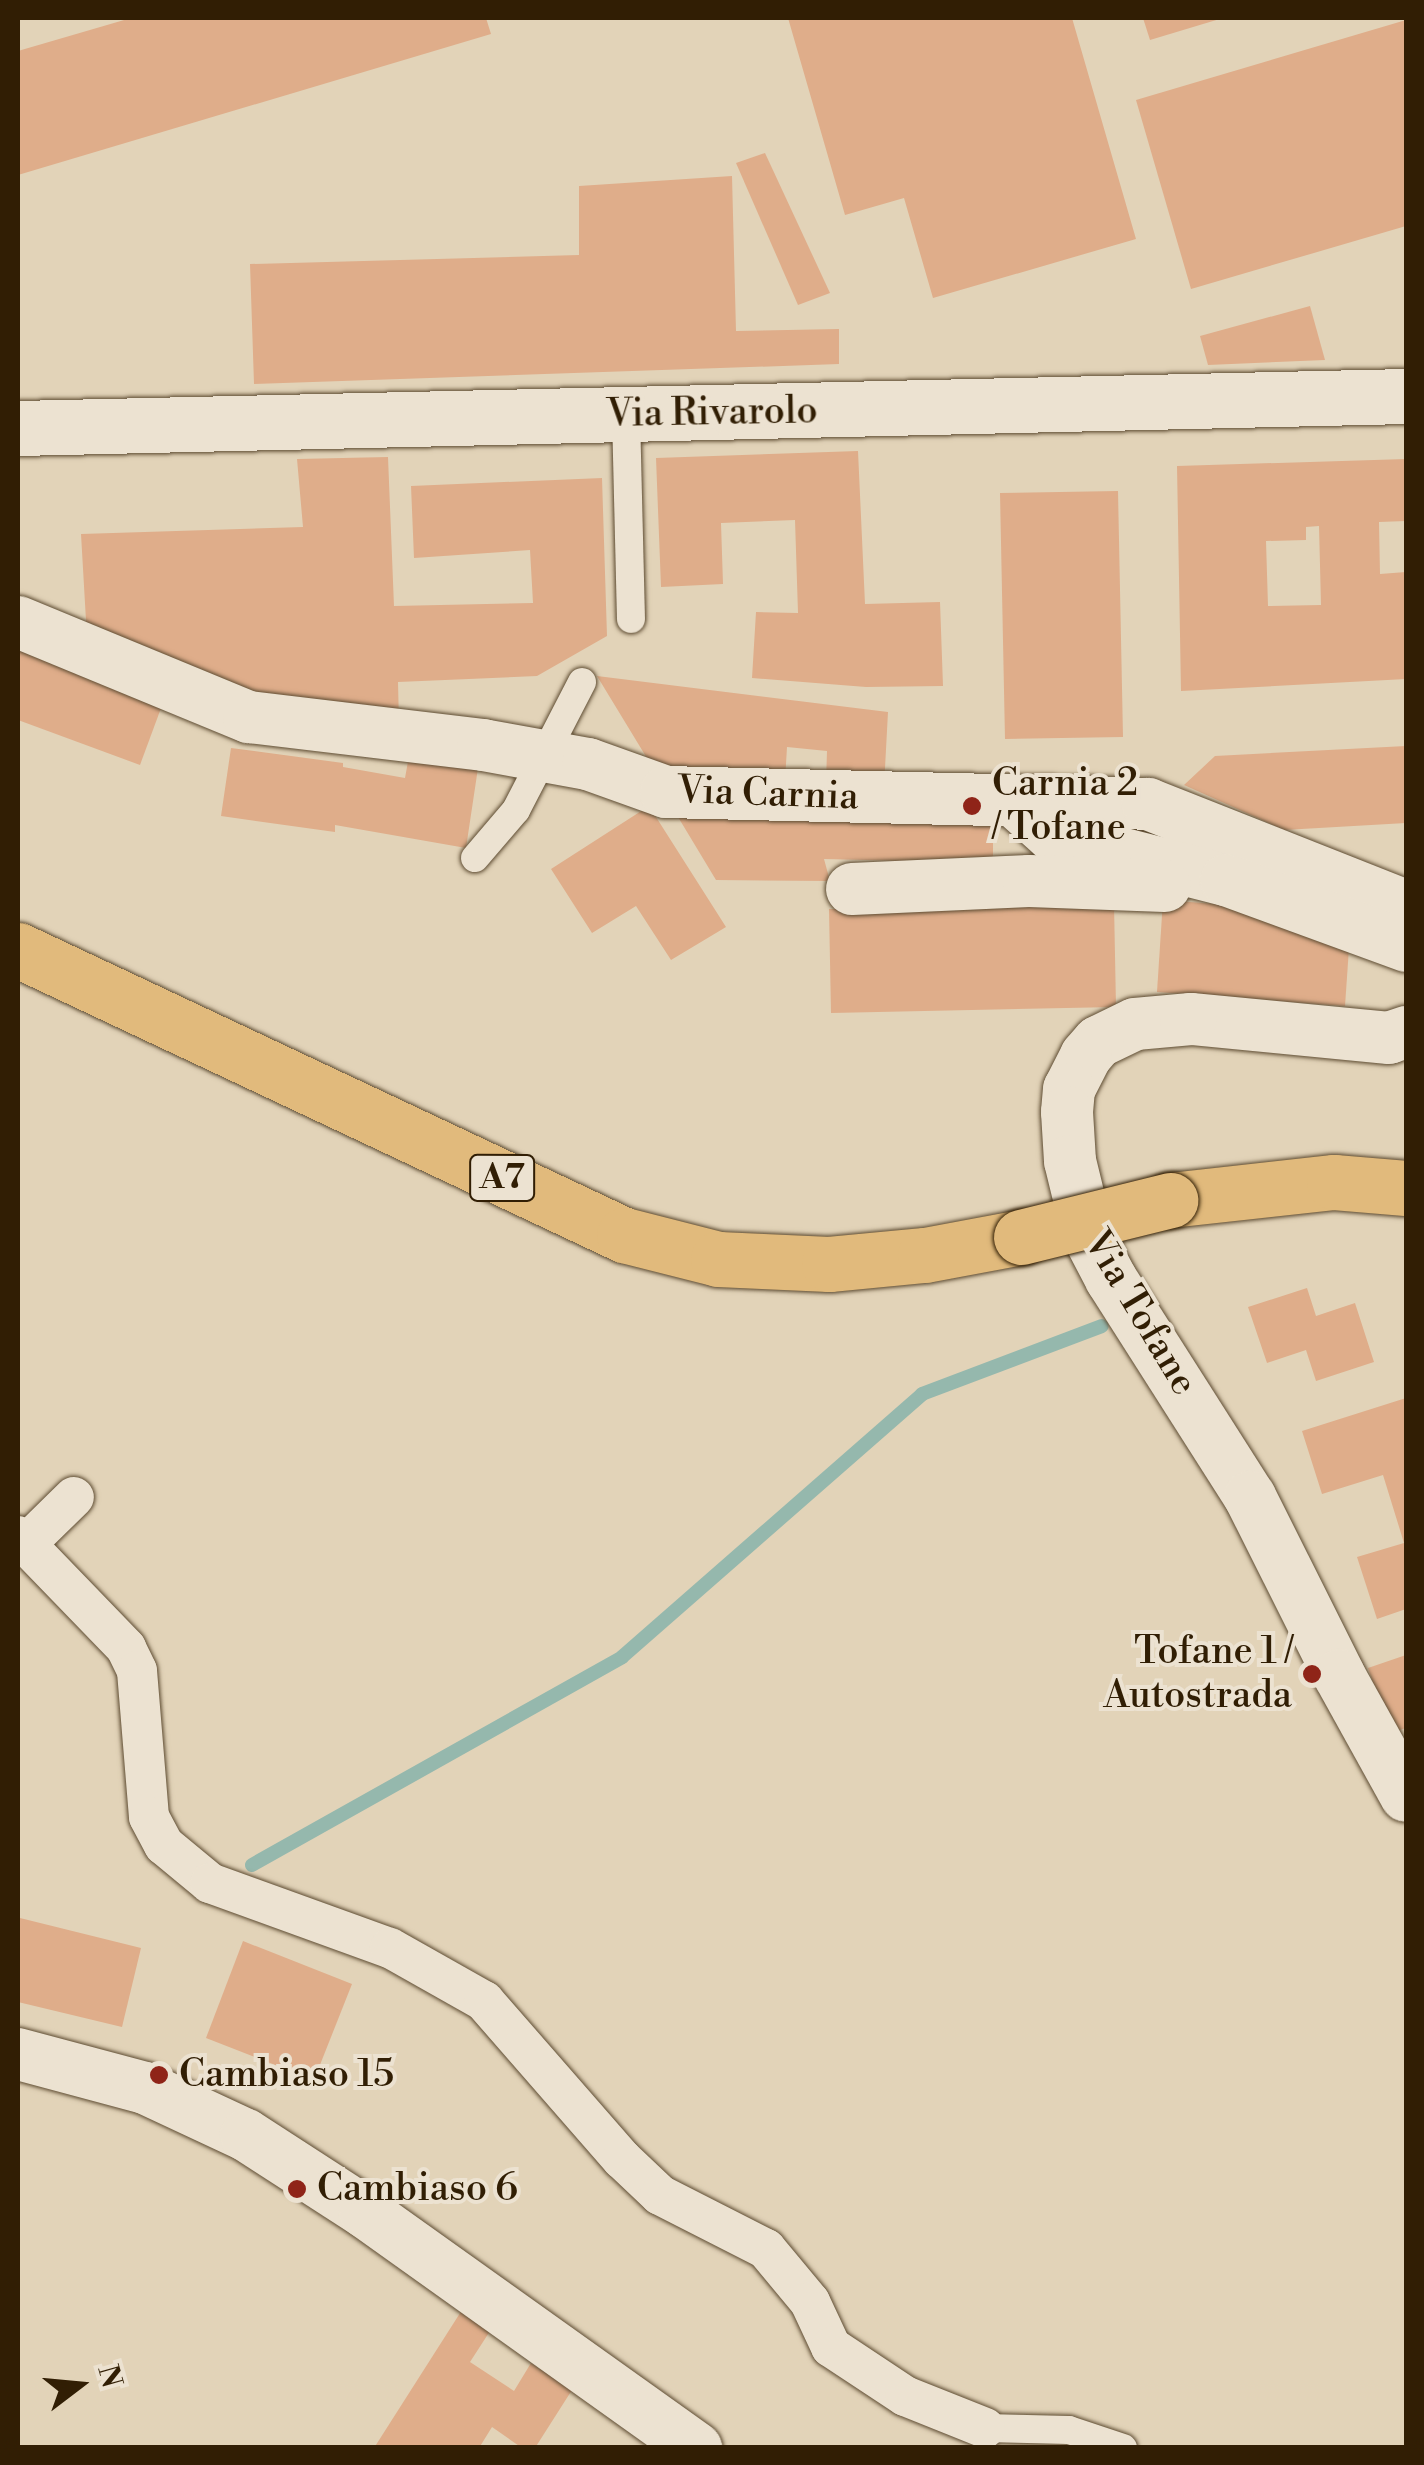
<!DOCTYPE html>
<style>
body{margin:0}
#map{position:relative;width:1424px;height:2465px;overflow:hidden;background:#e2d3b8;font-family:"Libre Bodoni",serif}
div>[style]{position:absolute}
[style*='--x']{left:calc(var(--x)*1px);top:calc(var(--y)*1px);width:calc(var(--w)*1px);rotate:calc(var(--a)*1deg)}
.stream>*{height:14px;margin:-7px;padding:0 7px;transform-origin:7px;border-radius:7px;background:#95b8ad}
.building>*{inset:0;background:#dfad8a}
.roads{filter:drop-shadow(0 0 2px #5d4b31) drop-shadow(0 0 2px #5d4b31)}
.service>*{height:28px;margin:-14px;padding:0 14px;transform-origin:14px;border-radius:14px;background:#ece2d1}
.pedestrian>*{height:40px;margin:-20px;padding:0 20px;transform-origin:20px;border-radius:20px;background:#ece2d1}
.minor>*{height:52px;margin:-26px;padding:0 26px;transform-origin:26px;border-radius:26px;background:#ece2d1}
.secondary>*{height:55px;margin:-27.5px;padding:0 27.5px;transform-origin:27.5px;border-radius:27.5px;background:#ece2d1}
.motorway>*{height:55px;margin:-27.5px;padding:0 27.5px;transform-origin:27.5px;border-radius:27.5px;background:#e1ba7c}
.bridges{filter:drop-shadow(0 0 2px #311e04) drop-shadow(0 0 2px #311e04)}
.motorway-bridge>*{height:55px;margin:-27.5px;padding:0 27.5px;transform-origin:27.5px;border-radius:27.5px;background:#e1ba7c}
.dots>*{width:28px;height:28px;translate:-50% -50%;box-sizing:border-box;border:5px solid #ece2d1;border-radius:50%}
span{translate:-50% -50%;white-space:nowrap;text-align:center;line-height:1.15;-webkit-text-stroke:8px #ece2d1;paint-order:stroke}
.shield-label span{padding:2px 8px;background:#ece2d1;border:2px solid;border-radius:8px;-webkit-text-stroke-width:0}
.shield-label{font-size:35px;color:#311e04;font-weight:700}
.street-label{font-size:38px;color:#311e04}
.poi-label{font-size:38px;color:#311e04}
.left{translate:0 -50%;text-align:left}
.right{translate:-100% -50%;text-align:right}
.frame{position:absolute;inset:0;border:20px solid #311e04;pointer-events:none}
.north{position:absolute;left:30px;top:2335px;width:100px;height:100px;-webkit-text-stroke:8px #ece2d1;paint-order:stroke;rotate:74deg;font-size:28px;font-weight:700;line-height:40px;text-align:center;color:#311e04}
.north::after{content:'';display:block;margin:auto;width:35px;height:45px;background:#311e04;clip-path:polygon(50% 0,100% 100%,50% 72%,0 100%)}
</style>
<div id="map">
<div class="stream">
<div style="--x:252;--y:1865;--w:424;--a:-29.3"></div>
<div style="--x:622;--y:1657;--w:399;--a:-41.2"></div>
<div style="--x:922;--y:1394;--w:192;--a:-20.7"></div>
</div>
<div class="building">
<div style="clip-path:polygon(131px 18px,486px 18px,491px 34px,18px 175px,18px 51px)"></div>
<div style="clip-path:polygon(788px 18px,1072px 18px,1136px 239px,933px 298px,904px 198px,845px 215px)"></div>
<div style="clip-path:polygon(1143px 18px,1223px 18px,1150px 40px)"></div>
<div style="clip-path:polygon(1406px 20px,1406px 226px,1191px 289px,1136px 100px)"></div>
<div style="clip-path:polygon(765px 153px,830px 293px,798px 305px,736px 163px)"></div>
<div style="clip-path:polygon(732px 176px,736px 331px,839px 329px,839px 364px,254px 384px,250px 264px,579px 255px,579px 186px)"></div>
<div style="clip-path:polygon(1310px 306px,1325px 360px,1208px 365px,1200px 336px)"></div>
<div style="clip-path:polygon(858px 451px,865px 604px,940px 602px,943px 686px,866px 687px,752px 678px,756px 612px,798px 613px,795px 520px,721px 523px,723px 584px,661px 587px,656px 458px)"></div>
<div style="clip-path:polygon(388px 457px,394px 606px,533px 603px,530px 550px,414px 558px,411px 486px,602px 478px,607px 636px,537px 676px,398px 682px,399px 724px,232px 697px,87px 638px,81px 534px,303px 527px,297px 459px)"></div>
<div style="clip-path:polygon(evenodd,1406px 459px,1406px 521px,1379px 522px,1380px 574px,1406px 572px,1406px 679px,1181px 691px,1177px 466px,1406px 459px,1319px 526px,1321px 605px,1268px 606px,1266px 541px,1306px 540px,1306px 527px,1319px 526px)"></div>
<div style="clip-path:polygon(1118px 491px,1123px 737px,1005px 739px,1000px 493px)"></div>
<div style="clip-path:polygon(18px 644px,164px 700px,140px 765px,18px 720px)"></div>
<div style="clip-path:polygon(597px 676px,888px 712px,884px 787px,826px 783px,827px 751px,787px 747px,785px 781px,656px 773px)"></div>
<div style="clip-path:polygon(1406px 746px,1406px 823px,1284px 830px,1184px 785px,1215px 756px)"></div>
<div style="clip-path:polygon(231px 748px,343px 763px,343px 767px,405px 778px,409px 756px,478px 768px,466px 848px,335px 825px,335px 832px,221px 816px)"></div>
<div style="clip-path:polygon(649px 806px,726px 927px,671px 960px,636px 906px,592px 933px,551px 869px)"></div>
<div style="clip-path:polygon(672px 807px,993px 814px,993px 863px,824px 859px,830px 881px,716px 880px)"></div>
<div style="clip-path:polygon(1163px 900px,1269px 908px,1349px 948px,1345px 1006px,1157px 992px)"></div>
<div style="clip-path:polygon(1114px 904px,1116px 1007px,831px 1013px,829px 909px)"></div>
<div style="clip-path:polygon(1307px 1288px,1316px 1316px,1355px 1303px,1374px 1362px,1316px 1381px,1306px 1350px,1267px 1363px,1248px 1307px)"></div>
<div style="clip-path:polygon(1406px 1398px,1406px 1609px,1377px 1619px,1357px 1557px,1404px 1543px,1383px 1475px,1322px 1494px,1302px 1431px)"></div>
<div style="clip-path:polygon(1406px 1655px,1406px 1728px,1390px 1733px,1368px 1668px)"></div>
<div style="clip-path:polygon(20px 1918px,141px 1948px,122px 2027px,18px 2002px)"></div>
<div style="clip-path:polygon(243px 1941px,352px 1984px,314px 2080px,206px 2038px)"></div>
<div style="clip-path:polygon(462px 2310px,492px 2328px,470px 2362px,514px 2391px,531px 2363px,572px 2390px,535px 2448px,522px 2448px,492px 2427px,479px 2448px,374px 2448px)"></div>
</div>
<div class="roads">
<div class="service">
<div style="--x:626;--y:415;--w:204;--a:88.6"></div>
<div style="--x:475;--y:858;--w:63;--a:-49.5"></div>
<div style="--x:516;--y:810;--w:144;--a:-62.7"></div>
<div style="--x:985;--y:2428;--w:84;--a:1.4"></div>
<div style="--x:1069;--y:2430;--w:57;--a:18.4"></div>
</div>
<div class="pedestrian">
<div style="--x:18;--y:1536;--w:156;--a:46"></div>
<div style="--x:126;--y:1648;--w:25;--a:64"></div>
<div style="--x:137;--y:1671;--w:146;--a:85.3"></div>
<div style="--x:149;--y:1817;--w:32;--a:62"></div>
<div style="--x:164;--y:1845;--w:60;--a:39.6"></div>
<div style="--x:210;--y:1883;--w:191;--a:19.9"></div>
<div style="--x:390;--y:1948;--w:108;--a:29.4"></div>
<div style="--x:484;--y:2001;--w:210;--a:48.9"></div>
<div style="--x:622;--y:2159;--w:52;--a:43.5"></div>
<div style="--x:660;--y:2195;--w:119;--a:27"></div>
<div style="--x:766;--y:2249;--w:69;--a:50.3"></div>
<div style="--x:810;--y:2302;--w:50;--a:65"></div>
<div style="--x:831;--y:2347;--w:89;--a:33.5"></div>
<div style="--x:905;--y:2396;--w:86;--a:21.8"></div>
<div style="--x:26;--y:1544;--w:67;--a:-44.4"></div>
</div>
<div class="minor">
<div style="--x:18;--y:622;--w:250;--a:22.4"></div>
<div style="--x:249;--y:717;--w:236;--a:6.8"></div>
<div style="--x:483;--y:745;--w:107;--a:10.3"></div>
<div style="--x:588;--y:764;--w:83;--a:19.7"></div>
<div style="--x:666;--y:792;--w:482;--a:1.4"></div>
<div style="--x:1148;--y:804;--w:277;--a:21.6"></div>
<div style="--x:1014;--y:801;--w:52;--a:41.9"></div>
<div style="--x:1053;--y:836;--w:179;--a:14.3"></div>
<div style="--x:1226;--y:880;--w:192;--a:20.1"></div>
<div style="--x:852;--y:889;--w:177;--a:-2.6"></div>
<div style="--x:1029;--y:881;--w:136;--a:2.1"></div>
<div style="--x:1406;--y:1032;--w:18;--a:161"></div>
<div style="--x:1389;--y:1038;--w:199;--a:-174.5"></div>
<div style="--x:1191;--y:1019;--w:56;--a:174.9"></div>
<div style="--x:1135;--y:1024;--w:41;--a:154.1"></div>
<div style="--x:1098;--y:1042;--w:18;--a:131"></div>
<div style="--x:1086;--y:1056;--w:37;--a:117"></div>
<div style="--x:1069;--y:1089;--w:23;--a:95"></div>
<div style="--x:1067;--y:1112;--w:49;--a:86.5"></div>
<div style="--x:1070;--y:1161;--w:76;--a:76.3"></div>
<div style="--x:1088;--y:1235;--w:50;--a:62.4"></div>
<div style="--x:1111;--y:1279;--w:259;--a:57.5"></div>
<div style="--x:1250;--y:1497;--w:199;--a:63.4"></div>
<div style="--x:1339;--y:1675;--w:138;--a:61"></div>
<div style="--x:18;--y:2054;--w:131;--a:15"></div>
<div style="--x:145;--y:2088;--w:111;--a:25"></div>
<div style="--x:246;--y:2135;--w:142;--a:32.9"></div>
<div style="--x:365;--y:2212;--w:407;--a:35.5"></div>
</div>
<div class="secondary">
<div style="--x:18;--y:428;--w:1388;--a:-1.32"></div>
</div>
<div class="motorway">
<div style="--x:18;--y:950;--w:670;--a:25.19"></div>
<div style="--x:624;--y:1235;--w:97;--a:14.3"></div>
<div style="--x:718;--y:1259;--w:111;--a:2.6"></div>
<div style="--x:829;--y:1264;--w:96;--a:-5.4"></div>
<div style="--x:925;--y:1255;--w:98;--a:-10.6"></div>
<div style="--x:1170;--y:1200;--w:165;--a:-6.3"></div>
<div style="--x:1334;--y:1182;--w:72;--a:4.8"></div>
</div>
</div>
<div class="bridges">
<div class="motorway-bridge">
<div style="--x:1021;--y:1237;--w:154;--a:-13.9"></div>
</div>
</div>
<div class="dots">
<div style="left:972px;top:806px;background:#8f2418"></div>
<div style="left:1312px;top:1674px;background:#8f2418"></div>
<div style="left:159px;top:2075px;background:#8f2418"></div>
<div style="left:297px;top:2189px;background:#8f2418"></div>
</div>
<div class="shield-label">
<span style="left:502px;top:1178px">A7</span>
</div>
<div class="street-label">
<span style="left:712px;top:413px;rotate:-1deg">Via Rivarolo</span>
<span style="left:768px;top:794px;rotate:2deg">Via Carnia</span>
<span style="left:1140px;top:1313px;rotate:59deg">Via Tofane</span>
</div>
<div class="poi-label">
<span class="left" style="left:992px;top:806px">Carnia 2<br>/ Tofane</span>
<span class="right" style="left:1292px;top:1674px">Tofane 1 /<br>Autostrada</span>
<span class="left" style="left:179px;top:2075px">Cambiaso 15</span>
<span class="left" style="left:317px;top:2189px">Cambiaso 6</span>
</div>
<div class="frame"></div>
<div class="north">N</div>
</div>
